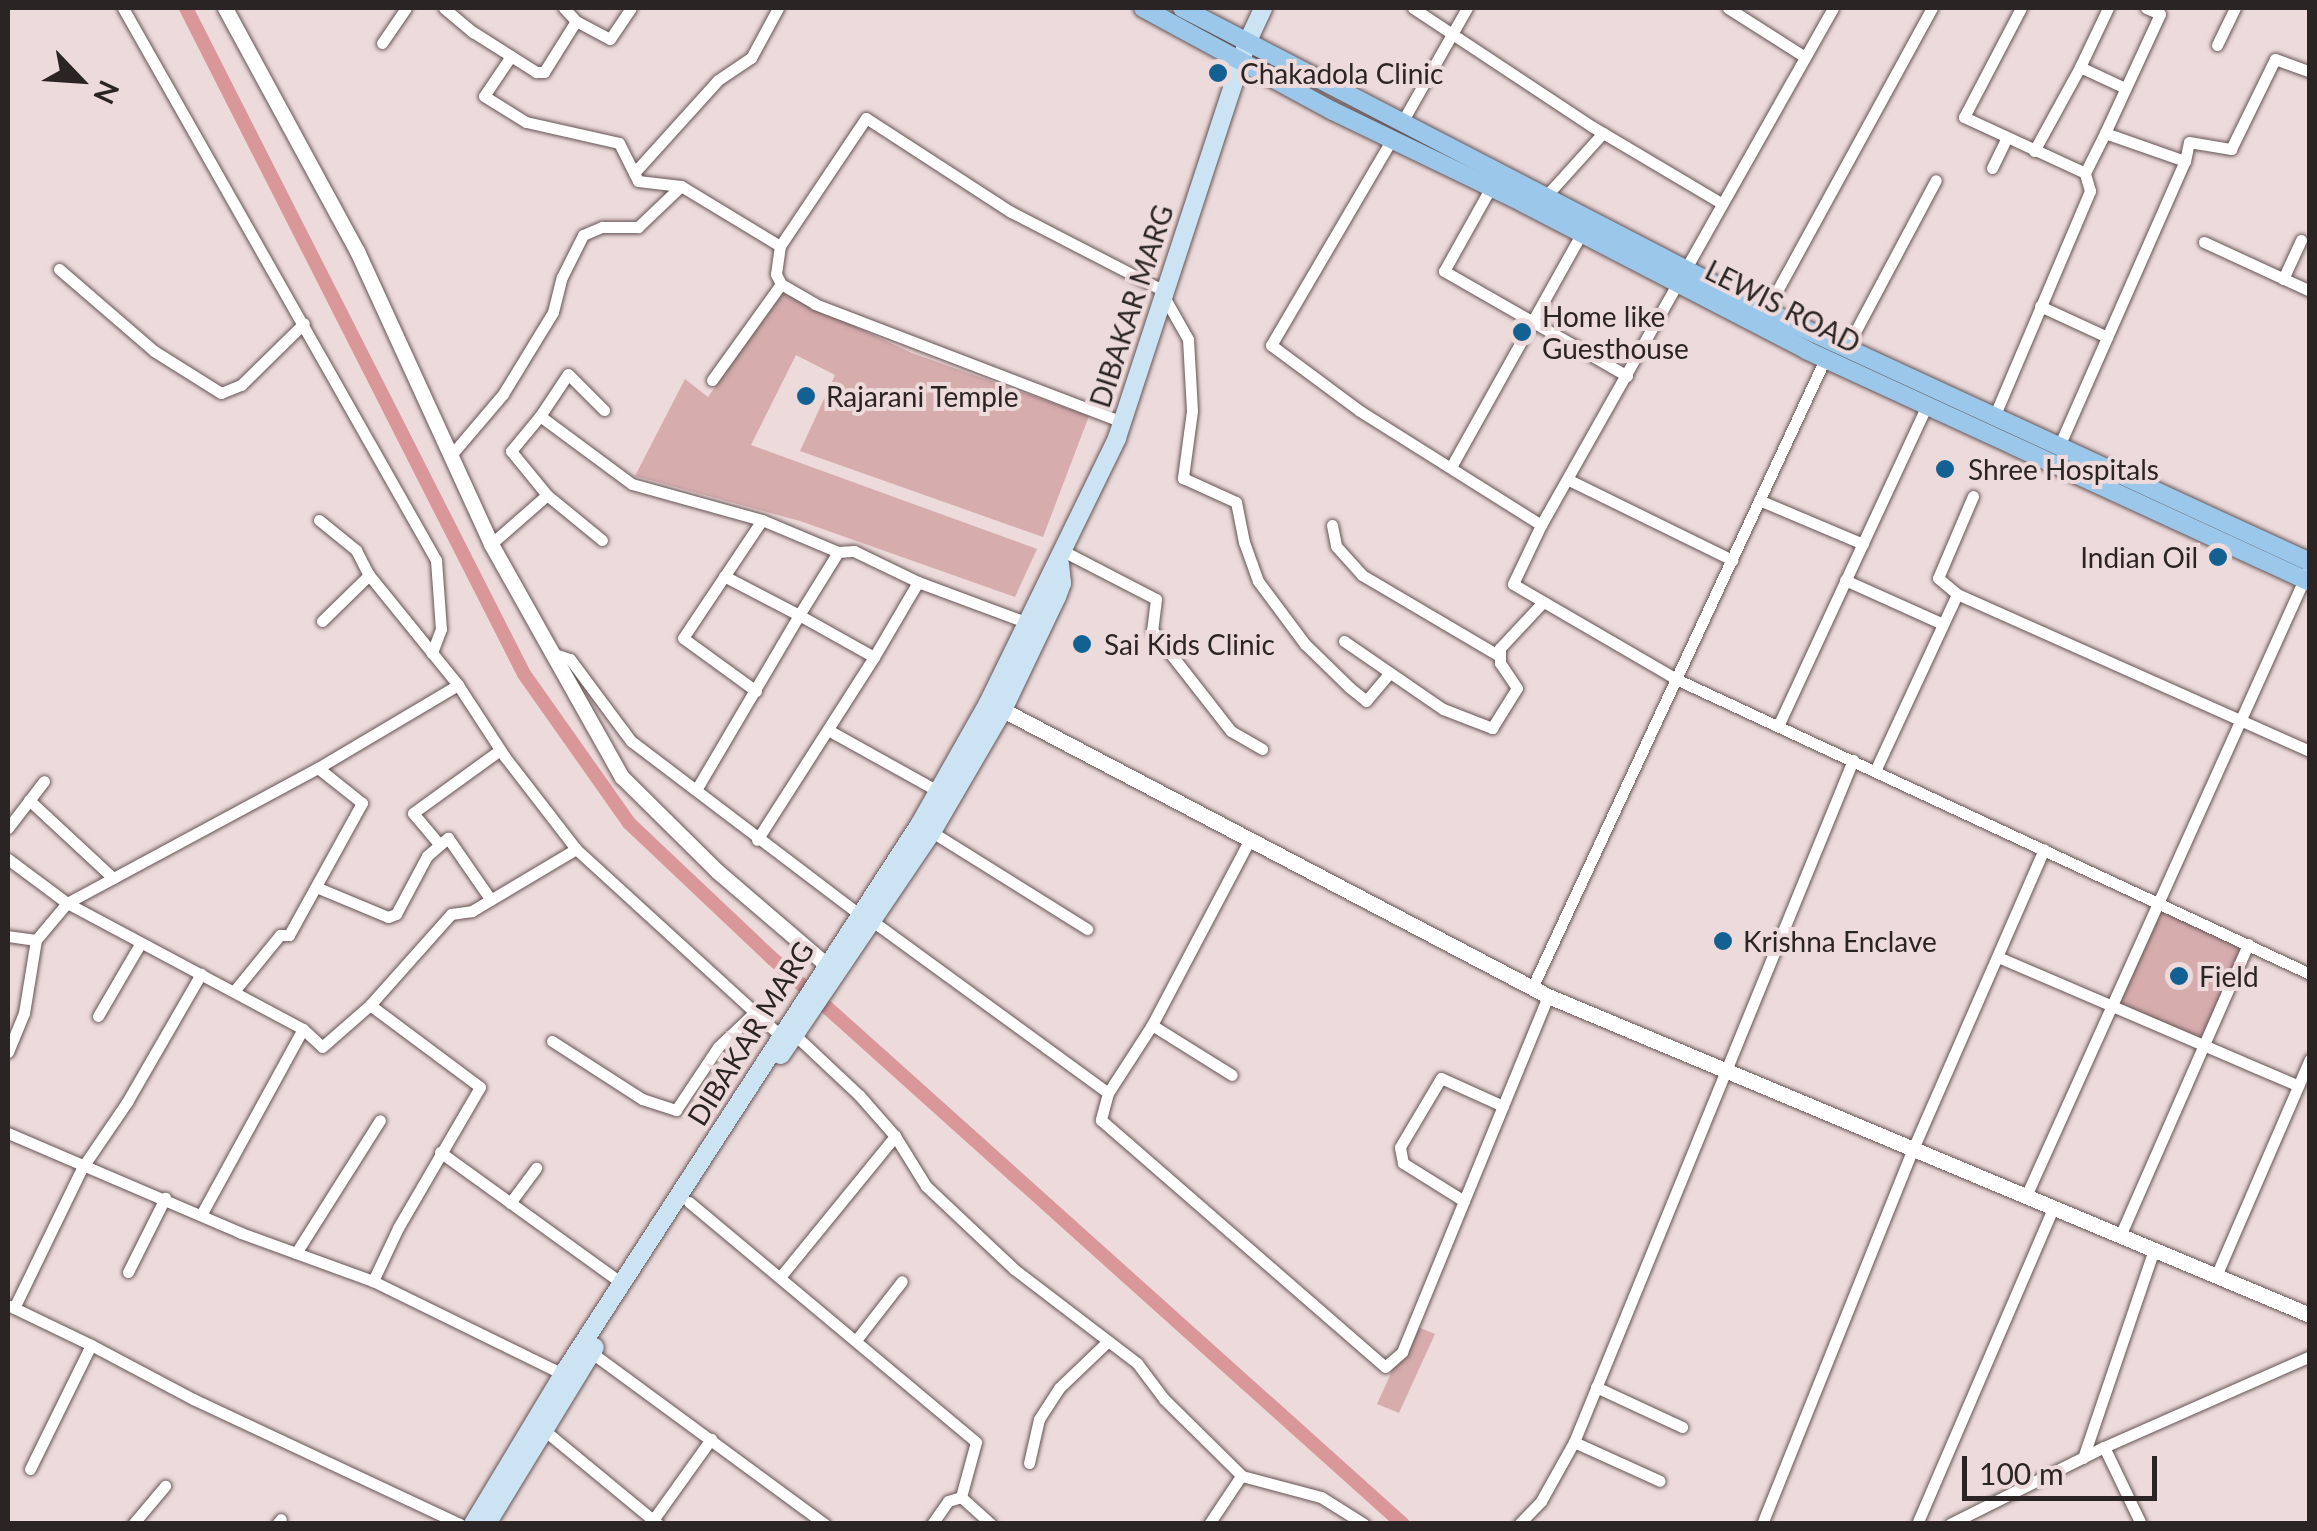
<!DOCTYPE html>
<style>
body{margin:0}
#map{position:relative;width:2317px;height:1531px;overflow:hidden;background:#eddada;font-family:Lato,sans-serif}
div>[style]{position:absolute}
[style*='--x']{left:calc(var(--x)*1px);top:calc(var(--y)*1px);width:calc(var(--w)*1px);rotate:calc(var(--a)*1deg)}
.green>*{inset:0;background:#d6acad}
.canal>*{height:14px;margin:-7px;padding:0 7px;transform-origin:7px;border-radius:7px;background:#d9979a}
.roads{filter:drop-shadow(0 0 2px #655455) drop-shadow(0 0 2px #655455)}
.minor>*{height:11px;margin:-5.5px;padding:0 5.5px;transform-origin:5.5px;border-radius:5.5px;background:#fff}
.tertiary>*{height:15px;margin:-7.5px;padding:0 7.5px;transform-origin:7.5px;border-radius:7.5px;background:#fff}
.secondary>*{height:18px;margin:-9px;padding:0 9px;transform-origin:9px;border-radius:9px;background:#cce3f4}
.primary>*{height:18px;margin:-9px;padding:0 9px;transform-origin:9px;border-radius:9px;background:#9ac7ea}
.dots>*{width:28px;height:28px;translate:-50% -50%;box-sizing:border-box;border:5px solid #eddada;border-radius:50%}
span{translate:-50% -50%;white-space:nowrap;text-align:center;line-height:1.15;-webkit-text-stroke:8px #eddada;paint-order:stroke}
.poi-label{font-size:28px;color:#2b2424}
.left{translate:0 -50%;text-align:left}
.right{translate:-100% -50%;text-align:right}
.street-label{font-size:28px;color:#2b2424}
.frame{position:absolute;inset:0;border:10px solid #2b2424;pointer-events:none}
.north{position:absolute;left:30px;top:30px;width:100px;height:100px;-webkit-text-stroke:8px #eddada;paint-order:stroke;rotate:115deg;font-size:28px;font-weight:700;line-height:40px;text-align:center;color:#2b2424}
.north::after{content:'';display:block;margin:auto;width:35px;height:45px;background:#2b2424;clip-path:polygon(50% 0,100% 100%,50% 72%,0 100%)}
.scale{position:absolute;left:1962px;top:1456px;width:195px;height:45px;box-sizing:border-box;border:5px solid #2b2424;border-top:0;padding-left:12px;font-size:30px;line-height:35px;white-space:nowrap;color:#2b2424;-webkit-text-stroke:8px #eddada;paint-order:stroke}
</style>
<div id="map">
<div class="green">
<div style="clip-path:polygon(783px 293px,912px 353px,1089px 416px,1043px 537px,800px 451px,835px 375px,796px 355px,751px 445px,1037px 549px,1015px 597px,800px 521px,635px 476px,685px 379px,708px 397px)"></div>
<div style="clip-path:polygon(2158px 902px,2248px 944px,2200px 1046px,2111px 1008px)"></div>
<div style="clip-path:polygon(1413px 1325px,1435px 1334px,1399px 1413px,1377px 1404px)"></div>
</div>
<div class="canal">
<div style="--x:186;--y:8;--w:747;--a:63.09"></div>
<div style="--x:524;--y:674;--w:182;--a:54.8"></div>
<div style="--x:629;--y:823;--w:198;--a:43.4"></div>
<div style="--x:773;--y:959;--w:846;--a:41.89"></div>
</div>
<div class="roads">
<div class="minor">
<div style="--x:123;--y:8;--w:635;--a:60.45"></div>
<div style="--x:436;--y:560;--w:69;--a:85.9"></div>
<div style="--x:441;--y:629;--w:26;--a:111"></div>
<div style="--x:444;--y:8;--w:38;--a:40"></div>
<div style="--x:473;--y:32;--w:75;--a:32.4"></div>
<div style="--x:536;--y:72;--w:8;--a:0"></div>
<div style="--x:544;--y:72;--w:60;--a:-57.9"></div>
<div style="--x:576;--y:21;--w:18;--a:-133"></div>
<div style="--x:1413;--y:8;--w:216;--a:33.5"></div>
<div style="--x:1593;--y:127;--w:149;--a:30.7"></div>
<div style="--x:1728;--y:8;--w:91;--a:32.5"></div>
<div style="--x:1833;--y:8;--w:594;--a:119.46"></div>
<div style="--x:1541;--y:525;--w:65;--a:115.4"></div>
<div style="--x:1513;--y:584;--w:189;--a:30.2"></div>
<div style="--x:1676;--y:679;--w:699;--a:24.95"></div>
<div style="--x:2021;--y:8;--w:123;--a:117.6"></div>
<div style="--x:1964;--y:117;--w:133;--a:24.8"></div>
<div style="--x:2108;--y:8;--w:65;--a:115.4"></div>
<div style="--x:2080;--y:67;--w:50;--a:25"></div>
<div style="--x:2146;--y:8;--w:15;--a:23"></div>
<div style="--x:2160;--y:14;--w:131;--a:114.8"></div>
<div style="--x:2105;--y:133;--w:85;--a:19.3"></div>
<div style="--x:576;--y:21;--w:38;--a:28"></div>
<div style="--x:610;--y:39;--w:37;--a:-56"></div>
<div style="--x:382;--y:43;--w:42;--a:-55.6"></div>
<div style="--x:2217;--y:45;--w:41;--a:-64.1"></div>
<div style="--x:511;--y:56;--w:48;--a:124"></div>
<div style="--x:484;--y:96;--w:49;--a:31.8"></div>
<div style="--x:526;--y:122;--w:95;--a:12.7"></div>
<div style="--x:619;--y:143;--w:42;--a:63.4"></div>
<div style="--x:638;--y:181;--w:43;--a:6.6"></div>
<div style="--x:681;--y:186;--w:116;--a:31.2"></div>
<div style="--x:1401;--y:124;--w:133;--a:-60.4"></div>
<div style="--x:1392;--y:139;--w:239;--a:120.4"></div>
<div style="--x:1271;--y:345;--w:111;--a:36.6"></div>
<div style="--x:1360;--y:411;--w:214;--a:32.2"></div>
<div style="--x:2034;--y:151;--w:96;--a:-61.3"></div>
<div style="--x:1992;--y:168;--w:34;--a:-64"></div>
<div style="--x:634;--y:173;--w:125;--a:-47.9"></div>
<div style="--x:718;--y:80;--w:40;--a:-34"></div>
<div style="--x:751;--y:58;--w:57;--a:-61.6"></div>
<div style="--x:1491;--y:187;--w:96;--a:119.2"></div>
<div style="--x:1444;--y:271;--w:211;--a:29.8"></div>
<div style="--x:1546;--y:196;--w:85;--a:-47.9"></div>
<div style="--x:2204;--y:242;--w:117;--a:24.8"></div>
<div style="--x:59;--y:269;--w:125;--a:40.8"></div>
<div style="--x:154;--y:351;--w:79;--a:32.1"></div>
<div style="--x:221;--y:393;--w:22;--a:-22"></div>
<div style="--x:241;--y:385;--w:88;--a:-44.5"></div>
<div style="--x:2283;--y:279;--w:43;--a:-65.2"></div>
<div style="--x:781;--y:284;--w:39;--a:30"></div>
<div style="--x:815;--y:304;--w:329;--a:21"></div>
<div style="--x:1163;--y:295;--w:51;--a:60.4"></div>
<div style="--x:1188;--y:339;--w:72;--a:86.8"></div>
<div style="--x:1192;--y:411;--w:68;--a:97.7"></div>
<div style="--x:1183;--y:478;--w:58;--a:24.4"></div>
<div style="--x:1236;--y:502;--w:41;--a:78.7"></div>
<div style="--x:1244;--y:542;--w:41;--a:70.3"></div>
<div style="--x:1258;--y:581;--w:79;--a:53.3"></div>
<div style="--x:1305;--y:644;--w:62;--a:44.3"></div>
<div style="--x:1349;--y:687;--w:22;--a:39"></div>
<div style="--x:1366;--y:701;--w:35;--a:-50"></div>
<div style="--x:2040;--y:306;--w:74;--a:24.8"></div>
<div style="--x:1766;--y:311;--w:345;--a:-61.3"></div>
<div style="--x:1846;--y:349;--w:191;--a:-62"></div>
<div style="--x:712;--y:380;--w:118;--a:-54.3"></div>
<div style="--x:781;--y:284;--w:11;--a:-117"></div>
<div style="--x:776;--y:274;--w:28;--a:-82"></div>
<div style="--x:780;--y:246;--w:154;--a:-56.1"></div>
<div style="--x:866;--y:118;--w:173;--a:33"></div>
<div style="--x:1011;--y:212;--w:172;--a:27.3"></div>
<div style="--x:540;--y:416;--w:50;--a:-56.3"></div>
<div style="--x:568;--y:374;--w:51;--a:45"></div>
<div style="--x:1994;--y:417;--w:246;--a:-67"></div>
<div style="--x:2090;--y:191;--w:19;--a:-106"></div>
<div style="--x:2085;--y:173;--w:45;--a:-63.4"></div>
<div style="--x:2060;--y:444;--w:309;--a:-66.2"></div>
<div style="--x:2185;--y:161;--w:19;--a:-78"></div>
<div style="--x:2189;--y:142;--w:43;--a:9.5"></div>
<div style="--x:2231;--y:149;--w:100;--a:-63.9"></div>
<div style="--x:2275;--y:59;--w:37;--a:20"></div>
<div style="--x:452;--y:454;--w:79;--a:-49.6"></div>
<div style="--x:503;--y:394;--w:96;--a:-58.6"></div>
<div style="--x:553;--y:312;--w:36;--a:-76"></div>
<div style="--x:562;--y:277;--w:47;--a:-63.4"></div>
<div style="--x:583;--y:235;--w:21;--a:-23"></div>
<div style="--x:602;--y:227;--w:36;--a:0"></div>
<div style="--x:638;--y:227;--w:59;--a:-43.6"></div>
<div style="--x:1451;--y:467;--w:267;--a:-60.8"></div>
<div style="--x:1569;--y:480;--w:182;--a:26.1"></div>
<div style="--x:547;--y:495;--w:57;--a:-129.3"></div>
<div style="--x:511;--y:451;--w:45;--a:-50.4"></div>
<div style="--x:540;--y:416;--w:114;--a:36.5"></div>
<div style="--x:632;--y:484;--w:135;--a:15.5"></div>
<div style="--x:762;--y:520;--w:82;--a:22.8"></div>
<div style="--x:838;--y:552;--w:16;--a:-4"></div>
<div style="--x:854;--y:551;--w:71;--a:25.8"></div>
<div style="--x:918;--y:582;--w:117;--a:20.4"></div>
<div style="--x:1973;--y:496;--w:89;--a:113.1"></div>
<div style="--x:1938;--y:578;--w:25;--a:40"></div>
<div style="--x:1957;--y:594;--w:386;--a:24"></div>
<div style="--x:1759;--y:500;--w:113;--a:22.9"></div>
<div style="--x:319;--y:520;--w:48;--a:39"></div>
<div style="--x:356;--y:550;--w:28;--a:63"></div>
<div style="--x:1332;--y:525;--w:21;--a:79"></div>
<div style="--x:1336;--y:546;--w:39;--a:48"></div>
<div style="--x:1362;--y:575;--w:158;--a:30.5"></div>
<div style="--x:491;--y:544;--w:74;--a:-41.2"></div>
<div style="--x:547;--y:495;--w:71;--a:39.3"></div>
<div style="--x:1065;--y:552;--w:102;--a:27.3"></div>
<div style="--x:1156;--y:599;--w:31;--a:97"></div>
<div style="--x:1152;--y:630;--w:128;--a:52"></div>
<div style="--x:1231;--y:731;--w:36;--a:30"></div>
<div style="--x:724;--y:576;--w:85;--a:27.5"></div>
<div style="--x:799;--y:615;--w:74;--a:-58.2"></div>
<div style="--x:1845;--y:580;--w:107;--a:24.2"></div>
<div style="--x:322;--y:621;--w:66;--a:-44.4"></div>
<div style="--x:369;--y:575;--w:141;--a:51"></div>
<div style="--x:458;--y:685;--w:86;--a:56.9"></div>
<div style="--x:505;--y:757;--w:116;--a:52.3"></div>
<div style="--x:576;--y:849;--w:276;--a:42.4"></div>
<div style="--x:1344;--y:641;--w:120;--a:34.5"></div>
<div style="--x:1443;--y:709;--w:53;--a:21.2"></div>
<div style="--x:1492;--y:728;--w:47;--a:-58"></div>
<div style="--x:1517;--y:688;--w:30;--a:-124"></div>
<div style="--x:1500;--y:663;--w:15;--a:-90"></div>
<div style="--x:1500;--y:648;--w:63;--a:-46.9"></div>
<div style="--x:551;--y:653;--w:20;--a:18"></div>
<div style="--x:570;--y:659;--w:102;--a:53.4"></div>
<div style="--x:631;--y:741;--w:286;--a:37.2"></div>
<div style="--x:874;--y:657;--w:87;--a:-59.6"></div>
<div style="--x:756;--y:691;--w:90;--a:-144"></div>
<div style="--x:683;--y:638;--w:142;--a:-56.2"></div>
<div style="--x:1778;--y:726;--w:352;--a:-65.1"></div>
<div style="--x:830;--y:731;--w:124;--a:29.1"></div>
<div style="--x:1875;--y:771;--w:195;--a:-65.1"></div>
<div style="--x:696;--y:790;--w:203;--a:-59.5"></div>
<div style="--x:799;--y:615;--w:86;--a:29.2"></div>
<div style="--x:874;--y:657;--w:217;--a:122.6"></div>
<div style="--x:29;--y:800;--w:115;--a:42.9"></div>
<div style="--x:8;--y:828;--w:59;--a:-52.5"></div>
<div style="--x:932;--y:832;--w:183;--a:32"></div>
<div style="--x:1250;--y:839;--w:210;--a:117.8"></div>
<div style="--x:1152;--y:1025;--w:81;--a:122.9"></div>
<div style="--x:1108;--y:1093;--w:28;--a:105"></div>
<div style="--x:1101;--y:1120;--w:376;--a:41"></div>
<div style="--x:1385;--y:1367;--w:23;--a:-41"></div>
<div style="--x:1402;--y:1352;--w:385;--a:-67.7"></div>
<div style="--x:439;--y:844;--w:40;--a:-130"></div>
<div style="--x:413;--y:813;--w:107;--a:-35.9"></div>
<div style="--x:8;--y:859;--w:74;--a:36.7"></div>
<div style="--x:67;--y:903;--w:48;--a:130"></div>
<div style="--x:36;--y:940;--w:28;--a:-172"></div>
<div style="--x:316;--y:887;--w:78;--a:22.6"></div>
<div style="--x:388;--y:917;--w:9;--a:-21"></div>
<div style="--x:396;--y:914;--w:66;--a:-61.9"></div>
<div style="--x:427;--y:856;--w:28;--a:-41"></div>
<div style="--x:448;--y:838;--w:75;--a:55.3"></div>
<div style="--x:871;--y:920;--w:293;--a:36.1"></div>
<div style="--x:1998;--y:957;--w:325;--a:23.2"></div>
<div style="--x:1532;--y:988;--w:694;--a:-65.02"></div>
<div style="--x:235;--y:990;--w:71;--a:-50.7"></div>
<div style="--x:280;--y:935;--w:9;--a:0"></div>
<div style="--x:289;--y:935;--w:151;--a:-61.1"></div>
<div style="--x:362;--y:803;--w:56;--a:-141.5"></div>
<div style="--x:370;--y:1005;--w:122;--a:-48.3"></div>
<div style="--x:451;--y:914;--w:21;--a:-8"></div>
<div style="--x:472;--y:911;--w:121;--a:-30.8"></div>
<div style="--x:98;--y:1016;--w:83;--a:-59.7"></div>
<div style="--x:1152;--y:1025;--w:94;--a:32"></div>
<div style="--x:303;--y:1029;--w:268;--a:-151.9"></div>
<div style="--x:67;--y:903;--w:285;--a:-28.3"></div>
<div style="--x:318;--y:768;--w:163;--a:-30.7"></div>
<div style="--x:795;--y:1035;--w:88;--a:43.2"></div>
<div style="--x:859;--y:1095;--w:55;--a:48.7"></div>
<div style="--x:895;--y:1136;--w:59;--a:58.2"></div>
<div style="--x:926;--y:1186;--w:121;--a:43.3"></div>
<div style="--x:1014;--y:1269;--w:155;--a:37.4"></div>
<div style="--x:1137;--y:1363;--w:45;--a:53.1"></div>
<div style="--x:1164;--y:1399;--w:110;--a:44.6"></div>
<div style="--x:1242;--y:1476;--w:82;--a:14.9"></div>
<div style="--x:1321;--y:1497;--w:51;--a:32.1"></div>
<div style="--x:552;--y:1041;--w:107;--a:32.8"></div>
<div style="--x:642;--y:1099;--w:36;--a:18"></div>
<div style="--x:676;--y:1110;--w:76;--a:-56.3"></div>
<div style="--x:718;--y:1047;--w:51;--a:-43.4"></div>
<div style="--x:8;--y:1052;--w:42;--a:-67.7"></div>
<div style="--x:24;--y:1013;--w:74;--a:-80.7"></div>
<div style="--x:8;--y:1133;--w:254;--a:23.2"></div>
<div style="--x:241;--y:1233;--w:140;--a:20"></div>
<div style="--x:373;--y:1281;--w:212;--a:26.1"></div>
<div style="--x:440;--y:1152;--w:226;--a:35.8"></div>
<div style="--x:2026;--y:1196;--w:691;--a:-65.73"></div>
<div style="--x:1464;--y:1201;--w:72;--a:-148.1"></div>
<div style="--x:1403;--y:1163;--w:16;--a:-101"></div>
<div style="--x:1400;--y:1147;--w:80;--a:-59.3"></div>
<div style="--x:1441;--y:1078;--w:68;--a:24.3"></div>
<div style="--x:689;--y:1202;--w:374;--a:39.9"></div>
<div style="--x:976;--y:1442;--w:57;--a:105.3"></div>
<div style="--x:510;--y:1203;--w:44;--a:-53.4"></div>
<div style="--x:201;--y:1215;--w:212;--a:-61.3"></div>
<div style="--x:303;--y:1029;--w:26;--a:43"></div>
<div style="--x:322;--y:1047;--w:64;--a:-41.2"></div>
<div style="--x:370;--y:1005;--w:137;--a:36.7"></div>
<div style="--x:480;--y:1087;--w:163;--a:120.2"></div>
<div style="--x:398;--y:1228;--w:59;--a:115.3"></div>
<div style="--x:2120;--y:1236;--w:319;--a:-66.3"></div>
<div style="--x:296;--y:1253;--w:157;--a:-57.7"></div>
<div style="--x:128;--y:1272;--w:83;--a:-63.4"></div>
<div style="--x:781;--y:1276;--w:181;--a:-50.8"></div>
<div style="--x:2216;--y:1276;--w:236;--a:-66.6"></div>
<div style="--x:10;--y:1306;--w:90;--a:25.7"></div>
<div style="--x:14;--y:1308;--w:156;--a:-64.1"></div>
<div style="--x:82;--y:1168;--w:80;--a:-55.7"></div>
<div style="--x:127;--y:1102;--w:148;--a:-60"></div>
<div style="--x:857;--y:1339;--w:73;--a:-52.2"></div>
<div style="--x:592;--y:1353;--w:289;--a:36.3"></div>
<div style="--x:1596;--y:1387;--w:95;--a:24.9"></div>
<div style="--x:544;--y:1430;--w:148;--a:39.5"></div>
<div style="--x:1574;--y:1442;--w:94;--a:24.4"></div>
<div style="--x:2104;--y:1447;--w:85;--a:64.3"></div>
<div style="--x:2083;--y:1458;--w:220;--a:-71.2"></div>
<div style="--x:1029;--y:1463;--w:45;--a:-77.2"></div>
<div style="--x:1039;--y:1419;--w:37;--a:-57"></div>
<div style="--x:1059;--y:1388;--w:68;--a:-43.8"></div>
<div style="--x:30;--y:1469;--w:138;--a:-63.8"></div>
<div style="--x:91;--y:1345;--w:115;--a:27.9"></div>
<div style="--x:193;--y:1399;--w:295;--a:25.1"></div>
<div style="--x:653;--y:1520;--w:100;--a:-54.4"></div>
<div style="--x:133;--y:1524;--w:50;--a:-49.9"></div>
<div style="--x:277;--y:1524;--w:6;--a:-51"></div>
<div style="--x:932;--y:1524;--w:28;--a:-55"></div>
<div style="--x:948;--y:1501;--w:14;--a:-17"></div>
<div style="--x:961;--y:1497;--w:40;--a:42"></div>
<div style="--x:1209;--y:1524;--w:58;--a:-56.3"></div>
<div style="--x:1519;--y:1524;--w:32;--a:-46"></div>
<div style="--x:1541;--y:1501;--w:68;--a:-60.8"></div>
<div style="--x:1574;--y:1442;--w:737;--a:-67.75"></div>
<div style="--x:1762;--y:1524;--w:404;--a:-68.1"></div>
<div style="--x:1913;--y:1149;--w:327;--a:-66.4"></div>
<div style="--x:1917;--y:1524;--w:344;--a:-66.7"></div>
<div style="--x:1950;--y:1524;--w:172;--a:-26.6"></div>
<div style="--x:2104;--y:1447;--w:225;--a:-23.8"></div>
</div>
<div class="tertiary">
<div style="--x:225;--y:8;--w:277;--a:61.5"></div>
<div style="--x:357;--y:251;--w:322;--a:65.4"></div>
<div style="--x:491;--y:544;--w:267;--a:60.7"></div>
<div style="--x:622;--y:777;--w:134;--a:44.7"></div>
<div style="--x:717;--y:871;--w:157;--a:40.6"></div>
<div style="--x:1003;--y:710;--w:615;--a:27.69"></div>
<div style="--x:1548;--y:996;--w:826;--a:22.72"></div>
</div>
<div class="secondary">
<div style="--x:781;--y:1055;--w:269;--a:-55.9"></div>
<div style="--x:932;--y:832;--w:141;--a:-59.8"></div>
<div style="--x:1003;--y:710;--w:125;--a:-64.5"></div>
<div style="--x:1057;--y:597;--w:15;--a:-70"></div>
<div style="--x:1062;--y:583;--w:19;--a:-96"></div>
<div style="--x:473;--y:1524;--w:175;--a:-59"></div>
<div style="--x:563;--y:1374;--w:654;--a:-57.04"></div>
<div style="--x:919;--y:825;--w:140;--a:-60.5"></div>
<div style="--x:988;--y:703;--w:295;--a:-64"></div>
<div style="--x:1117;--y:438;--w:416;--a:-71.8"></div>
<div style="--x:1247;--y:43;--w:38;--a:-65"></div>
<div style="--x:487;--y:1524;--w:207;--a:-58.6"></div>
</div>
<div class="primary">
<div style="--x:1143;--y:8;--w:216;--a:28.5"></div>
<div style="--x:1333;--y:111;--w:211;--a:25.8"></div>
<div style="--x:1523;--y:203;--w:319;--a:27.4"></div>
<div style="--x:1806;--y:350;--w:555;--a:24.72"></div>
<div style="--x:1182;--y:8;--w:658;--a:27.42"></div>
<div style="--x:1766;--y:311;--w:599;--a:24.77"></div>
</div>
</div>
<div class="dots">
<div style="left:1218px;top:73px;background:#136193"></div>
<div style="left:1522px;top:332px;background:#136193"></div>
<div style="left:806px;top:396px;background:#136193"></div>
<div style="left:1945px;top:469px;background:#136193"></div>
<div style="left:2218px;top:557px;background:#136193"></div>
<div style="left:1082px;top:644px;background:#136193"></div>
<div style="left:1723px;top:941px;background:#136193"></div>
<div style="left:2179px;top:976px;background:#136193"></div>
</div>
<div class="poi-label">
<span class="left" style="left:1240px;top:73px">Chakadola Clinic</span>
<span class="left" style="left:1542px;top:332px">Home like<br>Guesthouse</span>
<span class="left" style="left:826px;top:396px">Rajarani Temple</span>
<span class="left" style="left:1968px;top:469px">Shree Hospitals</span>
<span class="right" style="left:2198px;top:557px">Indian Oil</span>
<span class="left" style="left:1104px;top:644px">Sai Kids Clinic</span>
<span class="left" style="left:1743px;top:941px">Krishna Enclave</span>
<span class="left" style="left:2199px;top:976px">Field</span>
</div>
<div class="street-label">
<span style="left:1131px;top:306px;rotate:-72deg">DIBAKAR MARG</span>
<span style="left:1783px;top:306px;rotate:27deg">LEWIS ROAD</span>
<span style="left:750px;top:1033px;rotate:-58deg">DIBAKAR MARG</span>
</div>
<div class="frame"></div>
<div class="north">N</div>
<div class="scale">100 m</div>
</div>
